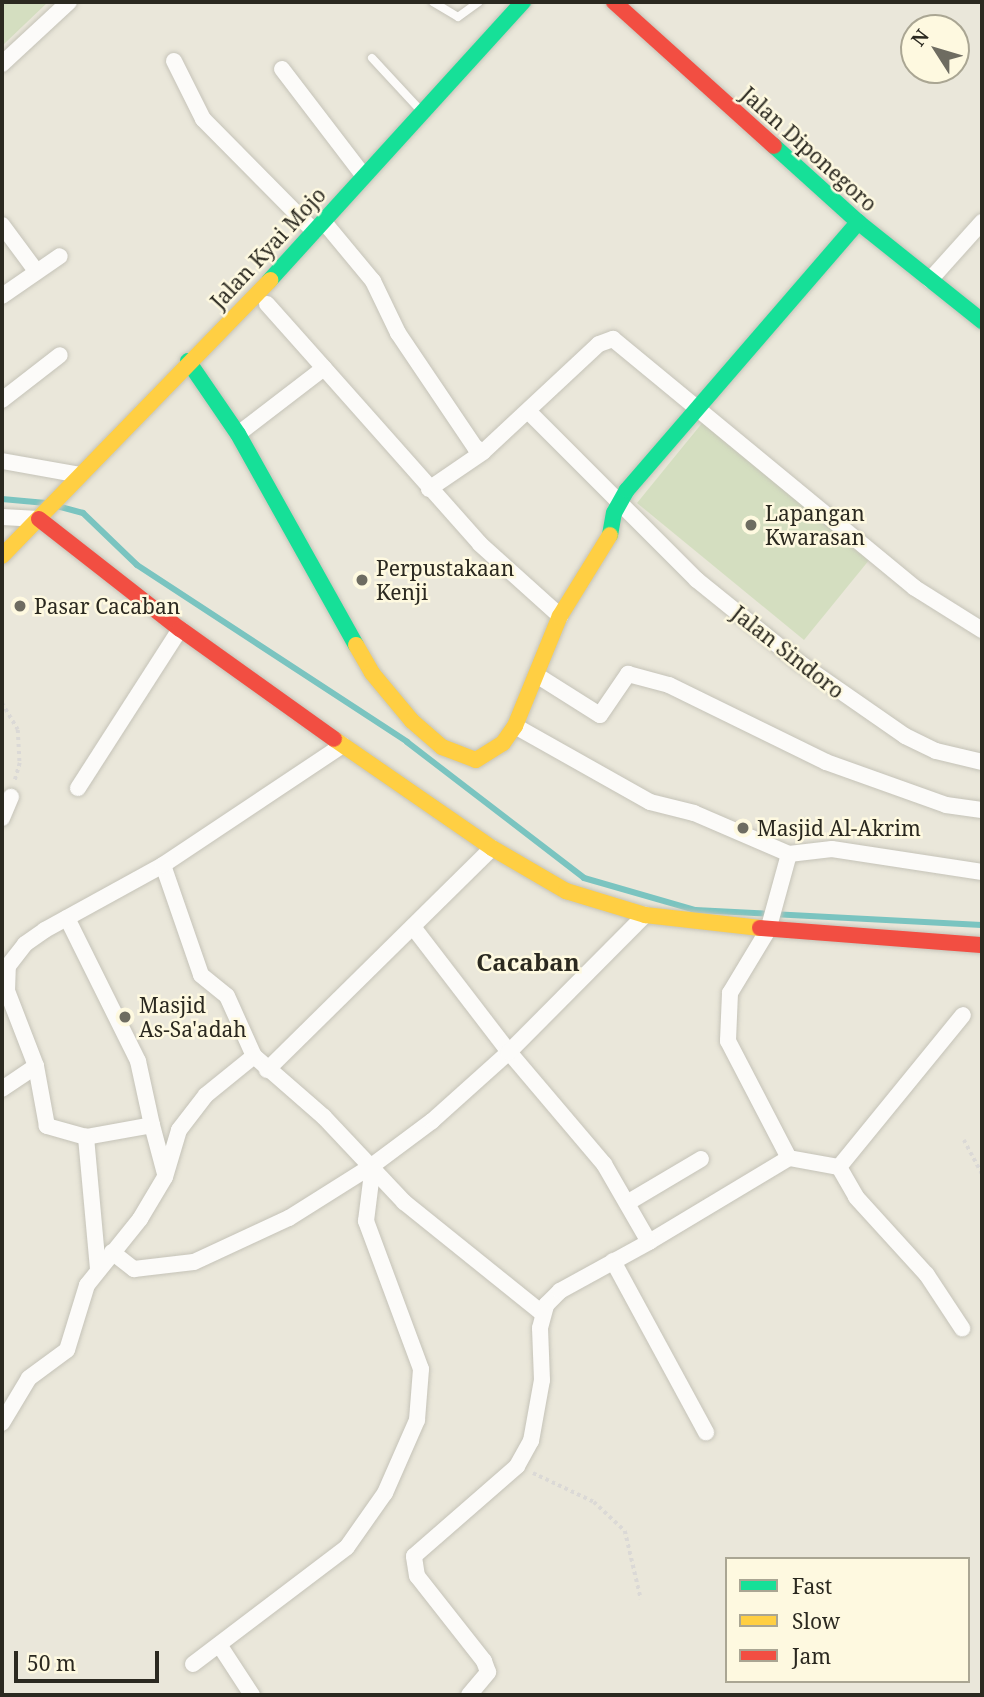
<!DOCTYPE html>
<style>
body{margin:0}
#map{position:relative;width:984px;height:1697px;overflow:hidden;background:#eae7da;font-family:"Noto Serif",serif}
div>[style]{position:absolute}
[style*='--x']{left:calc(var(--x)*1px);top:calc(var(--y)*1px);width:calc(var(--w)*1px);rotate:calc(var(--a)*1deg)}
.green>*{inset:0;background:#d4dec0}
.stream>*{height:6px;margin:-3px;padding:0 3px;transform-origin:3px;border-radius:3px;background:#7ac4c0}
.path>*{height:3.5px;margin-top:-1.75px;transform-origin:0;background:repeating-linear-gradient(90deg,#dbd9d6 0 3.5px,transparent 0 7px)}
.roads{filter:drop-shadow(0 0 2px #c5c3b8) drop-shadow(0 0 2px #c5c3b8)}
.lane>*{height:8px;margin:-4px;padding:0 4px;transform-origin:4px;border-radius:4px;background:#fcfbf9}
.street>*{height:16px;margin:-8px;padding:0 8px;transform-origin:8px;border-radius:8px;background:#fcfbf9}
.fast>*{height:16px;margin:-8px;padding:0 8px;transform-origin:8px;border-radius:8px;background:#16e098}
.slow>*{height:16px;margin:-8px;padding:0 8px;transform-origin:8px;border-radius:8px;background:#ffcf43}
.jam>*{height:16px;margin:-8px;padding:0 8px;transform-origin:8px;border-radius:8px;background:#f24e42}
.dots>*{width:19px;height:19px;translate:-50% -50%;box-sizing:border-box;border:4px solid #fef9e0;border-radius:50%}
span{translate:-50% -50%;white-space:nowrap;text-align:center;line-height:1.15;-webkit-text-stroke:5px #fef9e0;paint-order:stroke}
.street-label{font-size:21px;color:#2b2920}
.poi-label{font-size:21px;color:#2b2920}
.left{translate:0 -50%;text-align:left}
.quarter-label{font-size:24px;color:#2b2920;font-weight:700}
.frame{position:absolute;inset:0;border:4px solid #2b2920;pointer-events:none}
.legend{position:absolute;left:725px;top:1557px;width:245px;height:126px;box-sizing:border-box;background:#fef9e0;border:2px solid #aaa693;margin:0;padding:9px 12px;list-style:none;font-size:21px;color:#2b2920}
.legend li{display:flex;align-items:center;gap:14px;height:35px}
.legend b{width:35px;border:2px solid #aaa693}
.north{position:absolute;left:900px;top:14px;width:70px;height:70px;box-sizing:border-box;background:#fef9e0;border:2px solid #aaa693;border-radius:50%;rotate:307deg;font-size:19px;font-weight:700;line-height:28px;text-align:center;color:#2b2920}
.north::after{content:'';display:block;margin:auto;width:24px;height:32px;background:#6e6c61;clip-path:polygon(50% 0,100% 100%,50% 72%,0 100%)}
.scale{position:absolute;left:14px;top:1651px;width:145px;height:32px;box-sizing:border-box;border:4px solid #2b2920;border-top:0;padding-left:9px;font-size:21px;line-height:24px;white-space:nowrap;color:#2b2920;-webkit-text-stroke:5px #fef9e0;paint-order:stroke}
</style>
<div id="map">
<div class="green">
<div style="clip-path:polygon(2px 2px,48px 2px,2px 46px)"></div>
<div style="clip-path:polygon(707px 417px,874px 554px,804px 640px,637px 503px)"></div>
</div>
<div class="stream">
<div style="--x:2;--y:499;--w:44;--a:5.2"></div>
<div style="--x:57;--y:506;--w:27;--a:15"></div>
<div style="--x:83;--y:513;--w:75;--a:43.9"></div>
<div style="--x:137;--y:565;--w:323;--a:33.2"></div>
<div style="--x:407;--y:742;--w:223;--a:37.5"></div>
<div style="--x:584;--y:878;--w:116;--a:16.1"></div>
<div style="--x:695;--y:910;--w:287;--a:3"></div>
</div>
<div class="path">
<div style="--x:2;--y:703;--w:31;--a:59"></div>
<div style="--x:18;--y:730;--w:33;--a:87"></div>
<div style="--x:20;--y:763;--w:19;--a:106"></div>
<div style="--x:964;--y:1140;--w:38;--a:62"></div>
<div style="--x:533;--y:1473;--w:68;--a:25.4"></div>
<div style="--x:594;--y:1502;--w:42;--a:43.1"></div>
<div style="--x:625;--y:1531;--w:70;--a:76.8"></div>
</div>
<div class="roads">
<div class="lane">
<div style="--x:433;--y:2;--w:29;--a:31"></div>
<div style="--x:458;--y:17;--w:26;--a:-36"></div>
<div style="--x:372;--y:58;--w:74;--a:47.2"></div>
</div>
<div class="street">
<div style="--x:174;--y:61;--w:65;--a:63.4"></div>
<div style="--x:203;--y:119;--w:158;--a:45.3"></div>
<div style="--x:2;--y:64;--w:91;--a:-42.8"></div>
<div style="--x:282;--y:69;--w:133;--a:52.6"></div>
<div style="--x:324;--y:222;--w:77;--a:50.3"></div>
<div style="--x:373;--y:281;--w:58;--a:64.3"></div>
<div style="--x:398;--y:333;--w:138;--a:56"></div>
<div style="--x:475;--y:447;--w:9;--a:32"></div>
<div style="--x:483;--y:452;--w:158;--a:-43"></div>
<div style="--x:599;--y:344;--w:15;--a:-20"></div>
<div style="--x:613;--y:339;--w:391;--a:39.5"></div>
<div style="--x:915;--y:588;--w:79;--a:32.1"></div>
<div style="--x:2;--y:225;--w:57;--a:53.5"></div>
<div style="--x:930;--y:280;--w:78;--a:-48.1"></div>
<div style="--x:2;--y:296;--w:70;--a:-34.6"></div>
<div style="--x:267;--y:304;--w:86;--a:48.3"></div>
<div style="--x:2;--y:400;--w:73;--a:-37.8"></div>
<div style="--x:529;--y:412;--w:238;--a:45"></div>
<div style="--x:697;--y:580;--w:132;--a:38.9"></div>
<div style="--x:800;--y:663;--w:128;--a:34.8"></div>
<div style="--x:905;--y:736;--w:34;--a:26"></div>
<div style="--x:936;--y:751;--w:47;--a:13.4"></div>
<div style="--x:238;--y:434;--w:108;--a:-37.5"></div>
<div style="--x:324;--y:368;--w:235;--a:48.4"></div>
<div style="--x:480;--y:544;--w:108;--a:42"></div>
<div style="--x:2;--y:461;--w:79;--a:10.2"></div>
<div style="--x:429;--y:489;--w:65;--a:-34.4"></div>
<div style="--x:2;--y:517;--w:37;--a:3"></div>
<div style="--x:538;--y:676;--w:73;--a:32.2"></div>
<div style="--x:600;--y:715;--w:50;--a:-55.7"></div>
<div style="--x:628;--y:674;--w:42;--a:15"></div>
<div style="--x:669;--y:685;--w:175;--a:26.1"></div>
<div style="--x:826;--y:762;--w:127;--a:19.7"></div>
<div style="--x:946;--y:805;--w:36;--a:8"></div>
<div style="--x:515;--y:726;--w:155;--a:29.4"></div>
<div style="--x:650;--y:802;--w:45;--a:14"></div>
<div style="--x:694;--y:813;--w:103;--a:23.3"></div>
<div style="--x:789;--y:854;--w:43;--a:-6.6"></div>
<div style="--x:832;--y:849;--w:152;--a:8.7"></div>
<div style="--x:78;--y:788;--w:189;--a:-57.3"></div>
<div style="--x:2;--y:818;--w:23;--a:-67"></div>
<div style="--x:789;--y:854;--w:79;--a:105.4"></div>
<div style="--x:768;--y:930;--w:74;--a:121.1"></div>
<div style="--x:730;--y:993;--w:48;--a:92.4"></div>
<div style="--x:728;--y:1041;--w:132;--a:62.5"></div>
<div style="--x:789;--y:1158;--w:51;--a:10.2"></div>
<div style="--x:839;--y:1167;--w:34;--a:60"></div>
<div style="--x:856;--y:1197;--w:105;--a:47.7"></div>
<div style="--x:927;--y:1275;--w:64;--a:56.6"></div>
<div style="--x:163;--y:865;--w:116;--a:70.9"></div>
<div style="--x:201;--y:975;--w:33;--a:39"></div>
<div style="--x:227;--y:996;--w:66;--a:65.8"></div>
<div style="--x:254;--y:1056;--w:93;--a:41.1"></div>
<div style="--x:324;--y:1117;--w:117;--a:46.7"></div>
<div style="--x:404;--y:1202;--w:177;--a:38.8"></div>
<div style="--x:67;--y:918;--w:160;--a:63.6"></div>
<div style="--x:138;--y:1061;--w:66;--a:77.7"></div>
<div style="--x:413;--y:927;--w:158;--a:52.5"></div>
<div style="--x:509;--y:1052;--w:147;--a:49.7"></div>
<div style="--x:604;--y:1164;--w:90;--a:60"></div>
<div style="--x:649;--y:1242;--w:163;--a:-31"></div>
<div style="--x:267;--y:1070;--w:316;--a:-44.6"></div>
<div style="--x:2;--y:1089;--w:41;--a:-34.1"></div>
<div style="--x:86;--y:1137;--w:67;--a:-10.3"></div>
<div style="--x:152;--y:1125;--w:51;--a:75.1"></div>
<div style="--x:839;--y:1167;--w:196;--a:-50.8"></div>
<div style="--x:627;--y:1203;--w:86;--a:-30.7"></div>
<div style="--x:112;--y:1252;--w:28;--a:38"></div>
<div style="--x:134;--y:1269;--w:60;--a:-6.7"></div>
<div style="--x:194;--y:1262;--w:105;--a:-24.9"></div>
<div style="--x:289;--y:1218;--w:99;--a:-32.2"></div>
<div style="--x:373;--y:1165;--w:74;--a:-36.7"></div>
<div style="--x:432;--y:1121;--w:103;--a:-41.9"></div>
<div style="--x:509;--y:1052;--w:193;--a:-45.2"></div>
<div style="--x:613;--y:1261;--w:195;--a:61.5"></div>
<div style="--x:98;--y:1269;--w:133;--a:-95.2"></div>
<div style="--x:86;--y:1137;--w:41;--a:-164.2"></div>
<div style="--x:47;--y:1126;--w:61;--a:-100.4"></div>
<div style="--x:36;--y:1066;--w:80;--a:-111.1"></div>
<div style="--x:7;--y:991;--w:25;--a:-88"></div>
<div style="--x:8;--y:966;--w:28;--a:-52"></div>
<div style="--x:25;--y:944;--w:24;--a:-35"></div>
<div style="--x:45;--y:930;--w:135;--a:-28.8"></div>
<div style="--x:163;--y:865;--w:216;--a:-33.7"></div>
<div style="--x:2;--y:1423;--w:52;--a:-59"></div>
<div style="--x:29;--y:1378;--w:47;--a:-36.4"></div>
<div style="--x:67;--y:1350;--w:68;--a:-72.9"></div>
<div style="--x:87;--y:1285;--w:85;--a:-51.2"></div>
<div style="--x:140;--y:1219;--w:49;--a:-59.2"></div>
<div style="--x:165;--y:1177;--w:49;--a:-73.4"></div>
<div style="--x:179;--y:1130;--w:44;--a:-52.4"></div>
<div style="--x:206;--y:1095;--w:62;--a:-39.1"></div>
<div style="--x:220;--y:1646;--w:59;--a:56.9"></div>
<div style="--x:193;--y:1664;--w:193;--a:-37.2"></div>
<div style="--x:347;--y:1547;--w:66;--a:-54.9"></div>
<div style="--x:385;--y:1493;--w:80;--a:-66.3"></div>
<div style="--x:417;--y:1420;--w:51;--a:-85.5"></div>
<div style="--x:421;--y:1369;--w:158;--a:-110.4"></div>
<div style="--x:366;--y:1221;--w:56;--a:-82.9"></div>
<div style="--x:469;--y:1695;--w:30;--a:-50"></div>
<div style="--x:488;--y:1672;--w:12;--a:-110"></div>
<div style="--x:484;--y:1661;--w:108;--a:-128.2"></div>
<div style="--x:417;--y:1576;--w:20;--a:-99"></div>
<div style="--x:414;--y:1556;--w:137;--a:-41.1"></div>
<div style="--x:517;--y:1466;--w:29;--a:-61"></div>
<div style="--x:531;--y:1441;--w:62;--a:-79.8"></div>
<div style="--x:542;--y:1380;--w:52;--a:-92.2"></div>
<div style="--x:540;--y:1328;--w:24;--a:-75"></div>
<div style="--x:546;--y:1305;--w:20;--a:-45"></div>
<div style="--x:560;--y:1291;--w:102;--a:-28.8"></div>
</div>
<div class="fast">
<div style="--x:774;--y:146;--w:113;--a:42.1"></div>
<div style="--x:858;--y:222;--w:159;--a:38.6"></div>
<div style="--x:270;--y:280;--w:376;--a:-47.7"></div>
<div style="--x:188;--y:361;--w:88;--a:55.6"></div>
<div style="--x:238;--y:434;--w:242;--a:60.8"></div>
<div style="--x:610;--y:535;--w:22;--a:-80"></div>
<div style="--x:614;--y:513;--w:26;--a:-61"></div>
<div style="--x:627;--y:490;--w:354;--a:-49.2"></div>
</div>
<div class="slow">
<div style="--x:2;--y:556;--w:385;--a:-45.8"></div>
<div style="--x:356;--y:645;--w:32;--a:60"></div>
<div style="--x:372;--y:673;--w:62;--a:50.2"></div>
<div style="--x:412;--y:721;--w:40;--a:41"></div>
<div style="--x:442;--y:747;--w:36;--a:21"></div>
<div style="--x:476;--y:760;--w:32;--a:-32"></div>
<div style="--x:503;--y:743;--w:21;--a:-55"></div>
<div style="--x:515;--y:726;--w:119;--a:-67.8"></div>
<div style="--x:560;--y:616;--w:95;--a:-58.3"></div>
<div style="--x:334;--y:739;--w:192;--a:34.6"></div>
<div style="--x:492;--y:848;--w:86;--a:30.2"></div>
<div style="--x:566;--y:891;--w:83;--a:16.9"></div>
<div style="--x:645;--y:915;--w:116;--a:6.4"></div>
</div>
<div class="jam">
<div style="--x:614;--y:2;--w:215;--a:42"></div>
<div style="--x:39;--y:519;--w:179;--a:38"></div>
<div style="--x:180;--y:629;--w:189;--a:35.5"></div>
<div style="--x:760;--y:928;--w:223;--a:4.4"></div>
</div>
</div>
<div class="dots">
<div style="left:751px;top:525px;background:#6e6c61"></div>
<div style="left:362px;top:580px;background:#6e6c61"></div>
<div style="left:20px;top:606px;background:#6e6c61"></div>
<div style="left:743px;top:828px;background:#6e6c61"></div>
<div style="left:125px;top:1017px;background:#6e6c61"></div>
</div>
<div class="street-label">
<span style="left:809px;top:149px;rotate:42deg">Jalan Diponegoro</span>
<span style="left:268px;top:248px;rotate:-47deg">Jalan Kyai Mojo</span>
<span style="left:788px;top:652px;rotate:38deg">Jalan Sindoro</span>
</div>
<div class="poi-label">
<span class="left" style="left:765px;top:525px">Lapangan<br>Kwarasan</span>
<span class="left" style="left:376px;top:580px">Perpustakaan<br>Kenji</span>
<span class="left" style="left:34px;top:606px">Pasar Cacaban</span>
<span class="left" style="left:757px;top:828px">Masjid Al-Akrim</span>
<span class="left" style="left:139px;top:1017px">Masjid<br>As-Sa'adah</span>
</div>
<div class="quarter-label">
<span style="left:528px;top:962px">Cacaban</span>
</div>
<div class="frame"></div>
<ul class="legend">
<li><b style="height:9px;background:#16e098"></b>Fast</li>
<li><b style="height:9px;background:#ffcf43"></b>Slow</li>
<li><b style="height:9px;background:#f24e42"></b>Jam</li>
</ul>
<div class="north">N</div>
<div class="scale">50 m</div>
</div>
